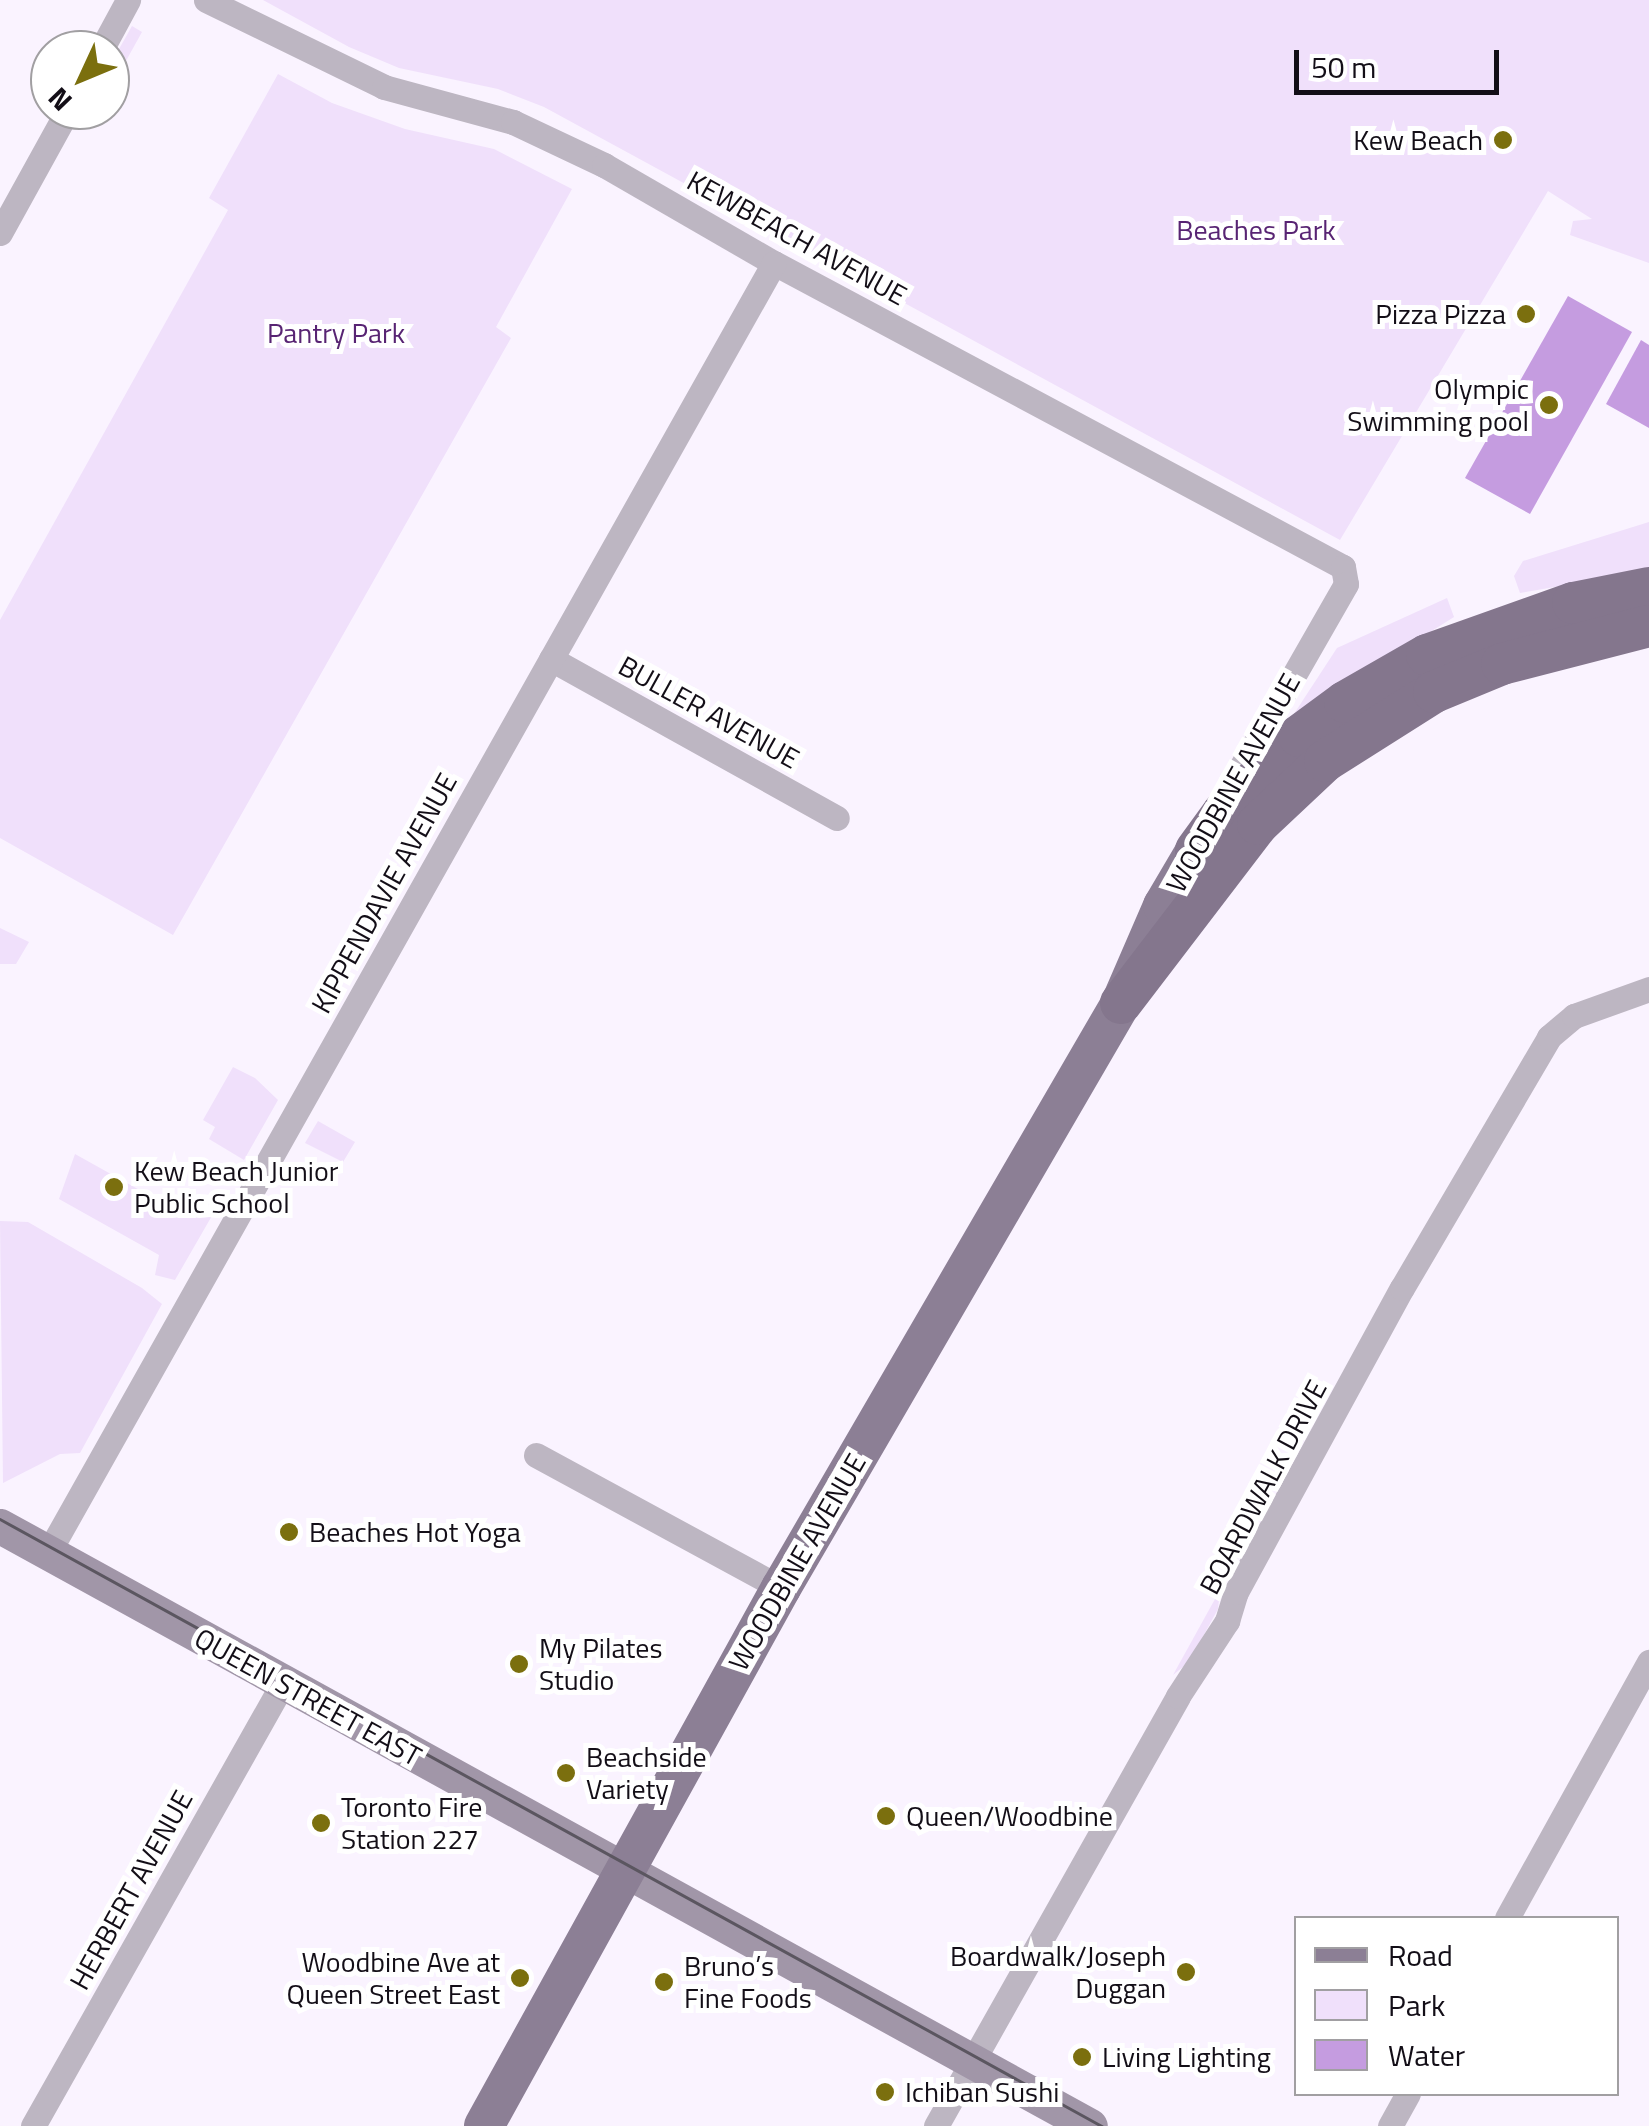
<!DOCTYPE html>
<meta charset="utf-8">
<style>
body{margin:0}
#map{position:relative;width:1649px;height:2126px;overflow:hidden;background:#faf3ff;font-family:"Titillium Web",sans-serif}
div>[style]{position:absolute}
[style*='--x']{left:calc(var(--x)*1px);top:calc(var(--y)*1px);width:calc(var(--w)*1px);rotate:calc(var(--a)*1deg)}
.green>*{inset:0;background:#f0e0fb}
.water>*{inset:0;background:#c59ce0}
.minor>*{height:25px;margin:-12.5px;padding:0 12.5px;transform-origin:12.5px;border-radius:12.5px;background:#bdb6c2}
.secondary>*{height:35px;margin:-17.5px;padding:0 17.5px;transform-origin:17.5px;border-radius:17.5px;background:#a196a8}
.primary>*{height:40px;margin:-20px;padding:0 20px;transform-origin:20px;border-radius:20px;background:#8c7f95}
.trunk>*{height:42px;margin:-21px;padding:0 21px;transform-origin:21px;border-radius:21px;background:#84768d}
.tram>*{height:2.5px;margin:-1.25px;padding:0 1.25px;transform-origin:1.25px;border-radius:1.25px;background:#5b5660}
.dots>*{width:28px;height:28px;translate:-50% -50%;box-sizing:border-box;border:5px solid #fff;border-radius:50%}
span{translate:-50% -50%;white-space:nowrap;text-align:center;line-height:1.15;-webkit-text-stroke:10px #fff;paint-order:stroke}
.poi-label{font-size:28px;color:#130e17}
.right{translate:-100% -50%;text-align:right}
.left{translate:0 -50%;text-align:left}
.park-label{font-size:28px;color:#582473}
.street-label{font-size:28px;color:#130e17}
.legend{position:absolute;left:1294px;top:1916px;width:325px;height:180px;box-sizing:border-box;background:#fff;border:2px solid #a19fa2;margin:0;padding:12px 18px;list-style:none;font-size:30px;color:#130e17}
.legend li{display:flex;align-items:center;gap:20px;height:50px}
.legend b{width:50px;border:2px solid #a19fa2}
.north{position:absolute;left:30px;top:30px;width:100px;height:100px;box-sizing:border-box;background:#fff;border:2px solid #a19fa2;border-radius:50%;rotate:226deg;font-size:28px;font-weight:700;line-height:40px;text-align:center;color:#130e17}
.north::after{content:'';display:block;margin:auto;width:35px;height:45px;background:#7b6f0e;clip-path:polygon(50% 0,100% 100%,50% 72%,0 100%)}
.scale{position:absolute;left:1294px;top:50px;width:205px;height:45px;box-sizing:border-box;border:5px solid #130e17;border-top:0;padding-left:12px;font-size:30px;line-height:35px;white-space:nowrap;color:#130e17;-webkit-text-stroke:8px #fff;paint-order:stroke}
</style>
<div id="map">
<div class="green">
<div style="clip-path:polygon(263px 0,1649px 0,1649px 263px,1570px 235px,1573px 221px,1592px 219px,1548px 191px,1340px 540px,544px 107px,498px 89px,399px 68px,349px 47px)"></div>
<div style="clip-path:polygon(132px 26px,142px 32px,117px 77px,110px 73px,110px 65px)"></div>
<div style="clip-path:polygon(278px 74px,332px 103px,405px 129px,494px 149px,572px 189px,496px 327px,511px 338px,173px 935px,0 838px,0 620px,228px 210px,209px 198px)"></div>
<div style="clip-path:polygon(1649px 522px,1649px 571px,1520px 593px,1514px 576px,1523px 561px)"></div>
<div style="clip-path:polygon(1447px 598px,1454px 617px,1290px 720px,1337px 648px)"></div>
<div style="clip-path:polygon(0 928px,29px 942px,16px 964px,0 964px)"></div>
<div style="clip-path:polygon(233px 1067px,255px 1078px,278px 1100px,244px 1160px,209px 1139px,215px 1127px,203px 1120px)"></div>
<div style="clip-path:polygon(318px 1121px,355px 1142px,343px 1162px,305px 1143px)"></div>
<div style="clip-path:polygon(75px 1154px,170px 1207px,178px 1194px,213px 1214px,175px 1280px,155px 1275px,159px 1255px,59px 1199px)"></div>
<div style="clip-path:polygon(0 1221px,28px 1222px,142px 1288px,162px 1304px,80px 1453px,60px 1454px,3px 1483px)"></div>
<div style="clip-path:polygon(1220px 1590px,1218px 1609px,1189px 1662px,1173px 1675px)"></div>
</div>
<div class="water">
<div style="clip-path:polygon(1568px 296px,1632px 332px,1530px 514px,1465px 478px)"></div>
<div style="clip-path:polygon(1641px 340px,1649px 345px,1649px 428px,1606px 404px)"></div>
</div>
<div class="minor">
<div style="--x:206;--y:0;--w:198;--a:26"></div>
<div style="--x:384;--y:87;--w:134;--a:15.2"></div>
<div style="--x:513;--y:122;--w:101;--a:25.3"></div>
<div style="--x:604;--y:165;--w:196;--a:30"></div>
<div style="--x:774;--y:263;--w:645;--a:28.11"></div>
<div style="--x:1343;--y:567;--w:17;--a:80"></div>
<div style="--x:1346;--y:584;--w:240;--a:119.8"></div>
<div style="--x:101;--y:50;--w:57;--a:-61.6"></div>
<div style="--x:0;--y:233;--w:141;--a:-61.1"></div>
<div style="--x:551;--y:659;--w:327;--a:29.1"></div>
<div style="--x:536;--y:1455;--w:279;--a:28.5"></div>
<div style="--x:48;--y:1553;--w:1480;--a:-60.63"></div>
<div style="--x:1507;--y:1918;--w:293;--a:-61"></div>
<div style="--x:33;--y:2126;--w:509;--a:-60.56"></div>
<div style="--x:936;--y:2126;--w:493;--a:-60.6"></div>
<div style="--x:1178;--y:1696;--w:90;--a:-56.8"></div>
<div style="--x:1227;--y:1621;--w:30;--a:-73"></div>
<div style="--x:1236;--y:1592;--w:346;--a:-61.4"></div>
<div style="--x:1402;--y:1288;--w:291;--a:-59.6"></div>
<div style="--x:1549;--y:1037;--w:33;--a:-40"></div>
<div style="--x:1574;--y:1016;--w:80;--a:-19.8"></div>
<div style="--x:1390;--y:2126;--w:37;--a:-61"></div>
</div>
<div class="secondary">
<div style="--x:0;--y:1526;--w:1244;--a:28.83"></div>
</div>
<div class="primary">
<div style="--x:484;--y:2126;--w:615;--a:-61.1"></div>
<div style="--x:781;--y:1588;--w:677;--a:-59.83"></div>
<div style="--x:1121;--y:1003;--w:106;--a:-66.6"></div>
<div style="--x:1163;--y:906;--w:65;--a:-59.5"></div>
</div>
<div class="trunk">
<div style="--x:1196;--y:850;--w:46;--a:-53.9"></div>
<div style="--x:1223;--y:813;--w:108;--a:-45.4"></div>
<div style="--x:1299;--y:736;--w:57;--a:-36.5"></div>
<div style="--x:1345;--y:702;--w:95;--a:-29.8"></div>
<div style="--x:1427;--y:655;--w:155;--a:-19.6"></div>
<div style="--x:1573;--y:603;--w:77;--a:-11.2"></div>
<div style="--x:1121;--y:1003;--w:225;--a:-52.6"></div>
<div style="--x:1258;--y:824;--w:92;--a:-43.2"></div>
<div style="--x:1325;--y:761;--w:129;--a:-32.3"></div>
<div style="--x:1434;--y:692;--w:74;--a:-22.4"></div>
<div style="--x:1502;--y:664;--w:152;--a:-14.5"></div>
</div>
<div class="tram">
<div style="--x:0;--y:1519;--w:1258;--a:28.85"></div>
</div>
<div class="dots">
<div style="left:1503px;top:140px;background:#7b6f0e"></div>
<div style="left:1526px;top:314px;background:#7b6f0e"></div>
<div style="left:1549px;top:405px;background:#7b6f0e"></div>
<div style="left:114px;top:1187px;background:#7b6f0e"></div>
<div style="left:289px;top:1532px;background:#7b6f0e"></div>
<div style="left:519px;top:1664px;background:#7b6f0e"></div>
<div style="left:566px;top:1773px;background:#7b6f0e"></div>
<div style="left:886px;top:1816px;background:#7b6f0e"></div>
<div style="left:321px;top:1823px;background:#7b6f0e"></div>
<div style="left:1186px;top:1972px;background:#7b6f0e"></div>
<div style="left:520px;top:1978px;background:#7b6f0e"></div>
<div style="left:664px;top:1982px;background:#7b6f0e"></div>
<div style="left:1082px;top:2057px;background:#7b6f0e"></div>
<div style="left:885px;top:2092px;background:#7b6f0e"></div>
</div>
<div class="poi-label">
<span class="right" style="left:1483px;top:140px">Kew Beach</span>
<span class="right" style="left:1506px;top:314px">Pizza Pizza</span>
<span class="right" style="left:1529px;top:405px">Olympic<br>Swimming pool</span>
<span class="left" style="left:134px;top:1187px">Kew Beach Junior<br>Public School</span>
<span class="left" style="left:309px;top:1532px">Beaches Hot Yoga</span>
<span class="left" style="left:539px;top:1664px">My Pilates<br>Studio</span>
<span class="left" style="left:586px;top:1773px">Beachside<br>Variety</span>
<span class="left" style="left:341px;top:1823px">Toronto Fire<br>Station 227</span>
<span class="left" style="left:906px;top:1816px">Queen/Woodbine</span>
<span class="right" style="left:1166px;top:1972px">Boardwalk/Joseph<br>Duggan</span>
<span class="right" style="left:500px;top:1978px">Woodbine Ave at<br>Queen Street East</span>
<span class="left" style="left:684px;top:1982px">Bruno’s<br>Fine Foods</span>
<span class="left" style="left:1102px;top:2057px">Living Lighting</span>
<span class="left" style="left:905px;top:2092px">Ichiban Sushi</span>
</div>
<div class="park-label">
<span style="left:1256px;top:230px">Beaches Park</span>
<span style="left:336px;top:333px">Pantry Park</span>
</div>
<div class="street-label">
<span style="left:797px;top:238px;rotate:29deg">KEWBEACH AVENUE</span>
<span style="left:709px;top:712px;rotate:29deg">BULLER AVENUE</span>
<span style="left:1233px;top:783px;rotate:-61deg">WOODBINE AVENUE</span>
<span style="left:384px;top:893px;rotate:-61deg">KIPPENDAVIE AVENUE</span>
<span style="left:1263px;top:1487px;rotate:-62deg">BOARDWALK DRIVE</span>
<span style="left:797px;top:1562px;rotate:-60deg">WOODBINE AVENUE</span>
<span style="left:308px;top:1697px;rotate:29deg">QUEEN STREET EAST</span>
<span style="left:131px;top:1890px;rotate:-61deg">HERBERT AVENUE</span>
</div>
<ul class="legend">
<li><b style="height:12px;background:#8c7f95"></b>Road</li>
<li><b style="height:28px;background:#f0e0fb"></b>Park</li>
<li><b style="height:28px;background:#c59ce0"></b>Water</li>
</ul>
<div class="north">N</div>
<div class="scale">50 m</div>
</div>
